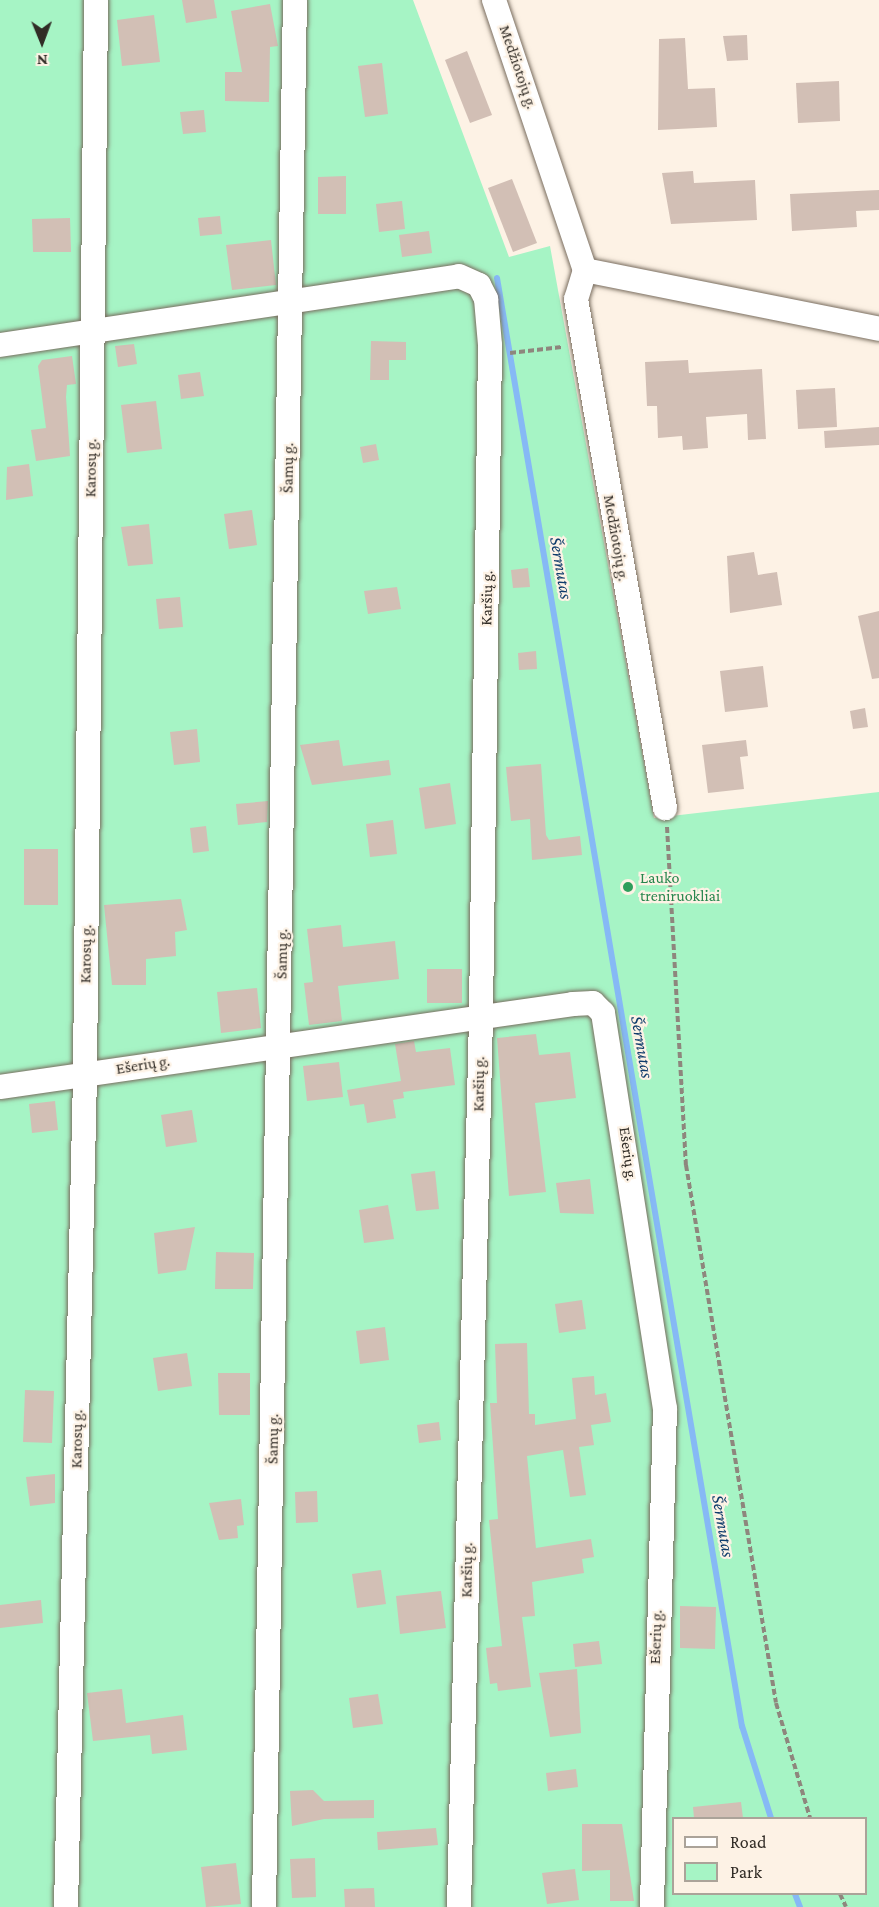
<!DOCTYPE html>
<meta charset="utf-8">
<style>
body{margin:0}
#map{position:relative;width:879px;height:1907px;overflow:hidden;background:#fdf2e5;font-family:"Crimson Pro",serif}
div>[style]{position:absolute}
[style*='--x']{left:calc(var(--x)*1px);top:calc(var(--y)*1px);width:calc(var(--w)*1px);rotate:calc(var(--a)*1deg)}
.green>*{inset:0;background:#a6f4c5}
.stream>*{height:6px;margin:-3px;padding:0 3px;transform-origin:3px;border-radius:3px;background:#86b9f5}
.building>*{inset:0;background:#d2bfb5}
.path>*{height:4px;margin-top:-2px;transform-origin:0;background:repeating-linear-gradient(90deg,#8e867d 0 6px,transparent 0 9px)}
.roads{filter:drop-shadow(0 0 2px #796d5f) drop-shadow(0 0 2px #796d5f)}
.street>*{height:24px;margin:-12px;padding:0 12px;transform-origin:12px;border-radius:12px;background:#fff}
.dots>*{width:16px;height:16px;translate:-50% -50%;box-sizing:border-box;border:3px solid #fdf2e5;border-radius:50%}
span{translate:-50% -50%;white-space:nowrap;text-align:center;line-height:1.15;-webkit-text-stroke:4.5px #fdf2e5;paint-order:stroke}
.street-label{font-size:16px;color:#312c26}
.leisure-label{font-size:16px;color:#27864d}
.left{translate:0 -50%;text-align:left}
.water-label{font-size:18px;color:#0f3c6b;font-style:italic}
.legend{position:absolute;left:672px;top:1817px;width:195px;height:78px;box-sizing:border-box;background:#fdf2e5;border:2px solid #aba399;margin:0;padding:8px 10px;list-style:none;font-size:18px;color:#312c26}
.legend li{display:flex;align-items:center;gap:12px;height:30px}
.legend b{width:30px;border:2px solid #aba399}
.north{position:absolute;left:12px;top:12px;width:60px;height:60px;-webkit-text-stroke:4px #fdf2e5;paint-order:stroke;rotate:179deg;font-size:16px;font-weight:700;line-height:24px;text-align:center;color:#312c26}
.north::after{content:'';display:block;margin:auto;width:21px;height:27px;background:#312c26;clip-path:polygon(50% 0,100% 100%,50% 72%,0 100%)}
</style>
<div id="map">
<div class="green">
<div style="clip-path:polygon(evenodd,0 0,413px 0,509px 257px,550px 246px,654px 818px,879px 792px,879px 1907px,0 1907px,0 0,674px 1818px,866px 1818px,866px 1894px,674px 1894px,674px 1818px)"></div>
</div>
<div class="stream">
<div style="--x:497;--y:278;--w:1469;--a:80.4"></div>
<div style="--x:742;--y:1726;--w:96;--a:72.5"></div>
<div style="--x:795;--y:1894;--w:14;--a:69"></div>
</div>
<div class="building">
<div style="clip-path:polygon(182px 0,214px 0,217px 18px,186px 23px)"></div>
<div style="clip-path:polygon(270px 4px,278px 46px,270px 47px,269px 102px,225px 101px,225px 72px,242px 72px,231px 11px)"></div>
<div style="clip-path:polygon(154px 15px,160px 62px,122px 66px,117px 20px)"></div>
<div style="clip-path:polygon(747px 35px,748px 60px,727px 61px,723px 36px)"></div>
<div style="clip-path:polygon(685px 38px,688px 89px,715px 88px,717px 127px,658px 130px,659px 39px)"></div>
<div style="clip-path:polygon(467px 51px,492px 115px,470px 123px,445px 60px)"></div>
<div style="clip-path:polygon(382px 63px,388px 114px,365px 117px,358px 66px)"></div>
<div style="clip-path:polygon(839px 81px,840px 121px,798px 123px,796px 83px)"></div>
<div style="clip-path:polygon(204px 110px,206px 132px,183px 134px,180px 112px)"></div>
<div style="clip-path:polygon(693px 171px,694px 183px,755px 180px,757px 220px,671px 224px,662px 173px)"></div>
<div style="clip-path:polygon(346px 176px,346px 214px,318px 214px,318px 177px)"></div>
<div style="clip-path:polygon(512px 179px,537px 243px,513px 252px,488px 188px)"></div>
<div style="clip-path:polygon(879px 190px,879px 210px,856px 211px,857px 227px,792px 231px,790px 194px)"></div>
<div style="clip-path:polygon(402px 201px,405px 229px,379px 232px,376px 204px)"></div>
<div style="clip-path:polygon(220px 216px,222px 234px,200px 236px,198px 218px)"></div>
<div style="clip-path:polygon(70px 218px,71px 252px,33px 252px,32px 219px)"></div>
<div style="clip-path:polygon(429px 231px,432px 253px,402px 257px,399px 235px)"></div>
<div style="clip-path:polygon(271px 240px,276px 285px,232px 290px,226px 245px)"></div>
<div style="clip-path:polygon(371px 341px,406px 342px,406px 360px,389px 360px,389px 380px,370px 380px)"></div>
<div style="clip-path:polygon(134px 344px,137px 364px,118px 367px,115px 346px)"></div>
<div style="clip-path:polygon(72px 356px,76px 384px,67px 385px,66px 397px,70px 456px,36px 461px,31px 430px,46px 428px,38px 366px,42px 360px)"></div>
<div style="clip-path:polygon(688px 360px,689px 373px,762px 369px,766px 439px,748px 440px,747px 414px,706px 417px,708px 448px,683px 450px,682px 436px,658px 438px,657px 406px,647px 406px,645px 362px)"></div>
<div style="clip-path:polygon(200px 372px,204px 396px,181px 399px,178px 375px)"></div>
<div style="clip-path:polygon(835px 388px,837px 427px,798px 429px,796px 390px)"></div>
<div style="clip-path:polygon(156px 401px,162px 449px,127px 453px,121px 405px)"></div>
<div style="clip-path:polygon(879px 427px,879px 445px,825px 448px,824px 431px)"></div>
<div style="clip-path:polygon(376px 444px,379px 460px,363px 463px,360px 447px)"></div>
<div style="clip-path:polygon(29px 464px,33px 496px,6px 500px,7px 467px)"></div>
<div style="clip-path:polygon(252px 510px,257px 545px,229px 549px,224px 514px)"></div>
<div style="clip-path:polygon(149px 524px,153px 564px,128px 566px,121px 527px)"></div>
<div style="clip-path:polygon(754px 552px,758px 575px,777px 572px,782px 605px,730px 613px,727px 556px)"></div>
<div style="clip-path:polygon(528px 568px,530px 587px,513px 588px,511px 570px)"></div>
<div style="clip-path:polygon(397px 587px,401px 609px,368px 614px,364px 591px)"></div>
<div style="clip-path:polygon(180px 597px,183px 627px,159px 629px,156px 599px)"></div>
<div style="clip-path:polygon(879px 611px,879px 678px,872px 679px,858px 616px)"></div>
<div style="clip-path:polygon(536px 651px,537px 669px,519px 670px,518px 653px)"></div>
<div style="clip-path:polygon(763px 666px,768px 707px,725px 712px,720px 671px)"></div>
<div style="clip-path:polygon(865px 708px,868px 727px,853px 729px,850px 711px)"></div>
<div style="clip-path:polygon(197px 729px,200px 762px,174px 765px,170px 732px)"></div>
<div style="clip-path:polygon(339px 740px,343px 766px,389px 760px,391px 775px,312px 785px,300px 745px)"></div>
<div style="clip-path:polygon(746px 740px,748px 756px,740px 757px,744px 789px,708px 793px,702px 745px)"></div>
<div style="clip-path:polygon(541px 764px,546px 835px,549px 840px,580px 836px,582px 855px,532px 860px,530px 819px,511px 821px,506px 767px)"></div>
<div style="clip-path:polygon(450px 783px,456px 824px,425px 829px,419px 788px)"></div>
<div style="clip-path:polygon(268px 801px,267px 822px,238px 825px,236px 804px)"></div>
<div style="clip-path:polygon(393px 820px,397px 854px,370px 857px,366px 824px)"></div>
<div style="clip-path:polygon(206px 826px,209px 851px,193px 853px,190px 828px)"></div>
<div style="clip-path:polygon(24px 849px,58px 849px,58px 905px,24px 905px)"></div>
<div style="clip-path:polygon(181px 899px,187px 930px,175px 932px,176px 956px,146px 959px,146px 985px,112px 985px,104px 905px)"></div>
<div style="clip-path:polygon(341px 925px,343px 947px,395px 941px,399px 979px,338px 986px,342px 1021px,309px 1025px,304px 983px,313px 982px,307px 929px)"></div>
<div style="clip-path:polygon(427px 969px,462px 969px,462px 1003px,427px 1003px)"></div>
<div style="clip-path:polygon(257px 988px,261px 1028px,221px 1033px,217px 992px)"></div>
<div style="clip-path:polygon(536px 1034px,539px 1055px,570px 1052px,576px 1098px,535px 1103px,546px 1192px,509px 1196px,497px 1038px)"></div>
<div style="clip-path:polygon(414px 1041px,416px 1052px,450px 1048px,455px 1085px,403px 1092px,404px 1098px,393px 1100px,396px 1118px,367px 1123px,364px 1104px,350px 1106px,347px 1090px,401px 1081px,395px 1044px)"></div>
<div style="clip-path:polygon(339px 1062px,343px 1097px,307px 1101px,303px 1066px)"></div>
<div style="clip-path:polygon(55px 1101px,58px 1130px,32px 1133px,29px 1104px)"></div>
<div style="clip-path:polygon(192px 1110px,197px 1142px,166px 1147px,161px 1115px)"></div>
<div style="clip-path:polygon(435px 1171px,439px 1209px,416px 1211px,411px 1174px)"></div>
<div style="clip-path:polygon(590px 1179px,594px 1214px,560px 1213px,556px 1183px)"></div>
<div style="clip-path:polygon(388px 1205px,394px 1239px,364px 1243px,359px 1210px)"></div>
<div style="clip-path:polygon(195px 1227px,186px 1270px,158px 1274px,154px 1233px)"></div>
<div style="clip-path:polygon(216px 1252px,254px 1253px,253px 1289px,215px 1289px)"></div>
<div style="clip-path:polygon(582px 1300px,586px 1329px,559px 1333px,555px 1304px)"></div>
<div style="clip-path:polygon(385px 1327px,389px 1360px,360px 1364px,356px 1331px)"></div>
<div style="clip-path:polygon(527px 1343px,529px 1414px,535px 1414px,535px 1425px,576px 1419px,572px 1378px,594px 1376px,595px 1395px,606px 1393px,611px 1422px,591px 1425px,594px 1445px,579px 1447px,586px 1495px,570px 1497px,563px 1450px,527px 1456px,536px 1548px,591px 1539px,594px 1557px,582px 1559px,584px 1573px,532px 1582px,535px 1616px,522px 1617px,531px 1687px,498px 1691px,497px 1683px,490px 1684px,486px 1648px,502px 1646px,489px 1520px,498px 1519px,490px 1403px,497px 1403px,495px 1344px)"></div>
<div style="clip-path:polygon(187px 1353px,192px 1386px,158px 1391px,153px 1358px)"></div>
<div style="clip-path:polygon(218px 1373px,250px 1373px,250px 1415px,219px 1415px)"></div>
<div style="clip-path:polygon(25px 1390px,54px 1391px,52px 1443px,23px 1442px)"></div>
<div style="clip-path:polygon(439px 1422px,441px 1440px,419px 1443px,417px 1425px)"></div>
<div style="clip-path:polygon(55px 1474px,55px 1503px,30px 1506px,26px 1477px)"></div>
<div style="clip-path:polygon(317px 1491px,318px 1522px,296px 1523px,295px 1492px)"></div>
<div style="clip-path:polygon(241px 1499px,244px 1525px,237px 1526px,238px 1538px,219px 1540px,209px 1503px)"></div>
<div style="clip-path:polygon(381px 1570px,386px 1604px,357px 1608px,352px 1574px)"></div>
<div style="clip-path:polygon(441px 1591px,446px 1628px,400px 1634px,396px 1596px)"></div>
<div style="clip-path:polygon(41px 1600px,43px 1623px,0 1628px,0 1605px)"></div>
<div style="clip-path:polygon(680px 1606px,716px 1607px,715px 1649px,680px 1648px)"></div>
<div style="clip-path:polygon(599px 1641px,602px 1664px,575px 1667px,573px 1644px)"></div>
<div style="clip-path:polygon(577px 1669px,581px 1733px,550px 1737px,539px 1673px)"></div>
<div style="clip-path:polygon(122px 1689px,126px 1723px,183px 1715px,187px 1750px,152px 1754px,150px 1735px,93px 1741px,87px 1693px)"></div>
<div style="clip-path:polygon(378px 1694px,383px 1724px,353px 1728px,349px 1698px)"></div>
<div style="clip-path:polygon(576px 1769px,578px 1787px,548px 1791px,546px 1773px)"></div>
<div style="clip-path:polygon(313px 1790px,324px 1801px,374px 1800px,374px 1818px,324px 1819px,292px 1826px,290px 1791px)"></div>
<div style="clip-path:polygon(741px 1802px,743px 1818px,694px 1818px,693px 1807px)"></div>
<div style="clip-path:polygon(582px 1824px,622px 1824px,634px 1901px,610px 1901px,610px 1870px,582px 1871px)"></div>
<div style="clip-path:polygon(436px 1828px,438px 1845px,378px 1850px,377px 1832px)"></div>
<div style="clip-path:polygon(315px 1858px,316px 1897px,292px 1898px,290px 1859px)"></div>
<div style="clip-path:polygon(236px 1863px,241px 1904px,206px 1907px,201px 1867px)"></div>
<div style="clip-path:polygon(575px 1869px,579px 1900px,547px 1904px,542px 1873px)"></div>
<div style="clip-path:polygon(374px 1888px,375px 1907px,345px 1907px,344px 1889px)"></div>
</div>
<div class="path">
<div style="--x:510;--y:353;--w:52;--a:-6.6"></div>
<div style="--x:667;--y:827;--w:339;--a:86.8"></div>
<div style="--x:686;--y:1165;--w:545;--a:80.5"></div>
<div style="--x:776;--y:1703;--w:120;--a:73.5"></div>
<div style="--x:840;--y:1894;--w:14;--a:65"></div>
</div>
<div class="roads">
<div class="street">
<div style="--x:494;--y:0;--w:285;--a:71.4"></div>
<div style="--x:585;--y:270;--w:30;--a:107"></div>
<div style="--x:576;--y:299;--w:517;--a:80.08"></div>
<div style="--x:585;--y:270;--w:300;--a:11.3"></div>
<div style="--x:0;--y:345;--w:464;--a:-8.5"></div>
<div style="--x:459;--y:276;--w:22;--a:24"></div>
<div style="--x:479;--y:285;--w:16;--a:63"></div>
<div style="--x:486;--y:299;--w:46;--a:85"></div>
<div style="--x:490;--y:345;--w:673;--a:90.77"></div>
<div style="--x:481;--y:1018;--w:889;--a:91.42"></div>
<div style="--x:0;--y:1087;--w:579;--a:-8.24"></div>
<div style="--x:573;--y:1004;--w:20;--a:-3"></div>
<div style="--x:593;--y:1003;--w:14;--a:45"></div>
<div style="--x:603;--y:1013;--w:400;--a:81.1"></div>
<div style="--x:665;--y:1408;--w:499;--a:91.5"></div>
<div style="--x:66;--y:1907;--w:834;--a:-88.69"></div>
<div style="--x:85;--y:1073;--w:1073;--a:-89.41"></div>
<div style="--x:264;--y:1907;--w:1907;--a:-89.07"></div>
</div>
</div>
<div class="dots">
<div style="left:628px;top:887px;background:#2e9e5b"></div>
</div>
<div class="street-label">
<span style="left:518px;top:67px;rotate:71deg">Medžiotojų g.</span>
<span style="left:91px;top:468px;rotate:-89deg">Karosų g.</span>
<span style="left:288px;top:468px;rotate:-89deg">Šamų g.</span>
<span style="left:616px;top:538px;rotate:80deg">Medžiotojų g.</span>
<span style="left:487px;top:598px;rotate:-89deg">Karšių g.</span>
<span style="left:86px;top:954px;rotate:-89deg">Karosų g.</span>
<span style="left:282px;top:954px;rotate:-89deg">Šamų g.</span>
<span style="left:143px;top:1065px;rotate:-9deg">Ešerių g.</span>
<span style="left:479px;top:1084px;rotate:-89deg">Karšių g.</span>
<span style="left:628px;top:1154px;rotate:82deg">Ešerių g.</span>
<span style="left:77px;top:1439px;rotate:-89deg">Karosų g.</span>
<span style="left:273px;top:1439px;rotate:-89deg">Šamų g.</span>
<span style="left:467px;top:1570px;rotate:-89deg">Karšių g.</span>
<span style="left:656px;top:1637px;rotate:-88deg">Ešerių g.</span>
</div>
<div class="leisure-label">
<span class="left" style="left:640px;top:887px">Lauko<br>treniruokliai</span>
</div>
<div class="water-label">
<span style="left:561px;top:568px;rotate:80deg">Šermutas</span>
<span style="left:642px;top:1047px;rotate:80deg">Šermutas</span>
<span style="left:723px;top:1526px;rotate:80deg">Šermutas</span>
</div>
<ul class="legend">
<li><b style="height:8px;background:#fff"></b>Road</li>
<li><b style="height:16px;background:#a6f4c5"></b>Park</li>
</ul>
<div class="north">N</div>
</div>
